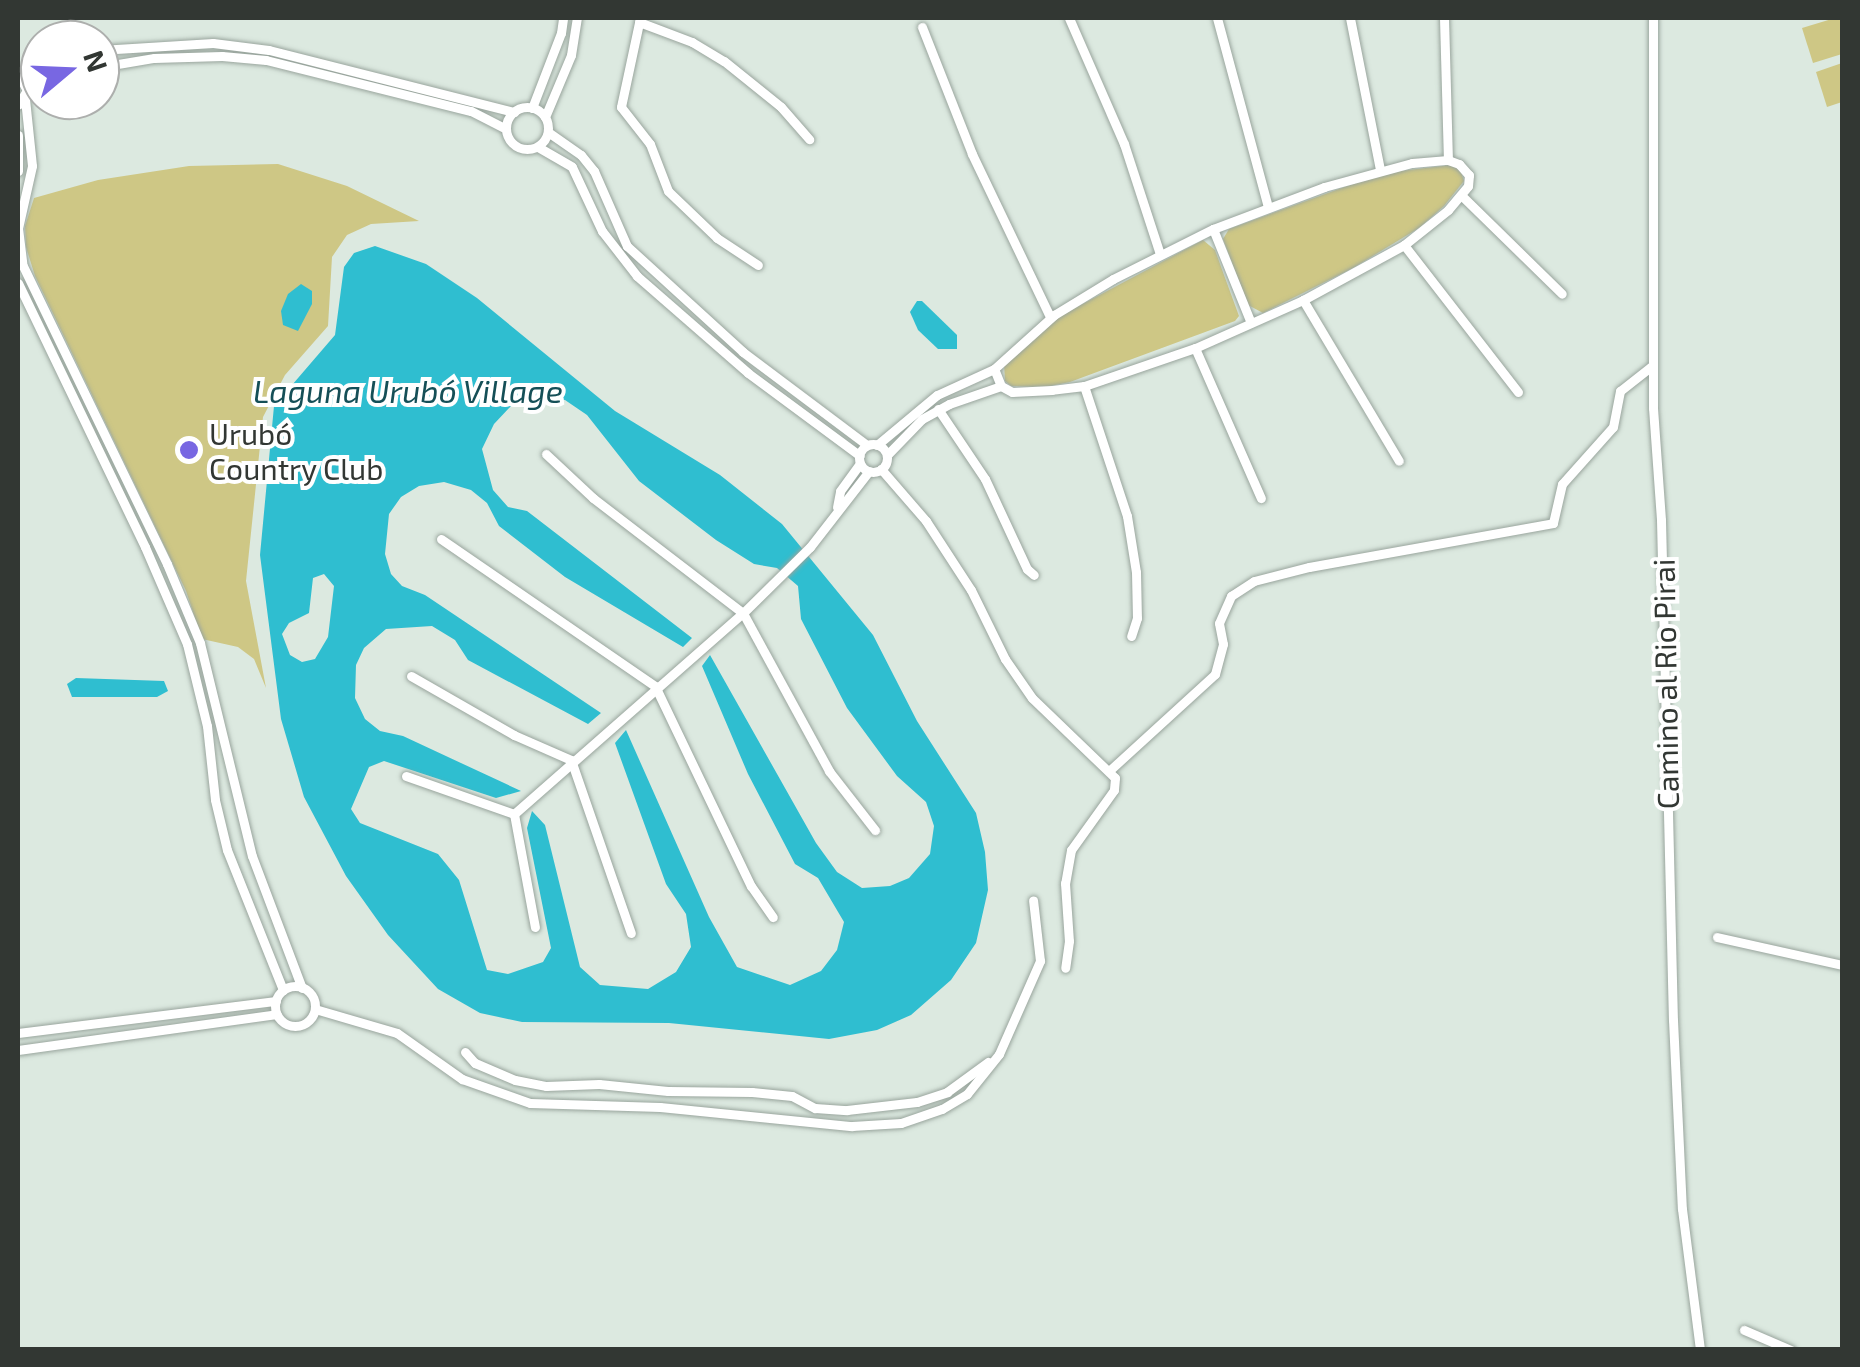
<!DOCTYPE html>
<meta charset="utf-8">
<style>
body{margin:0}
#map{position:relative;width:1860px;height:1367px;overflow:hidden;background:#dce9e0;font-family:"Exo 2",sans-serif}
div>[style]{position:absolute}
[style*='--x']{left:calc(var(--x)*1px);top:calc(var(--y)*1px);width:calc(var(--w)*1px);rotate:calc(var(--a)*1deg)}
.green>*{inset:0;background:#cec785}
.water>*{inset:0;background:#2fbed0}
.roads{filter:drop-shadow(0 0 2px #99a59d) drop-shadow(0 0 2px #99a59d)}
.minor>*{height:9px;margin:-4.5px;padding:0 4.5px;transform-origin:4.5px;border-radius:4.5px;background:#fff}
.minor>.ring{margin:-4.5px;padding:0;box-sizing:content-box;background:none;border:9px solid #fff;border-radius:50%}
.dots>*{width:28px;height:28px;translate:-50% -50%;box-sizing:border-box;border:5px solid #fff;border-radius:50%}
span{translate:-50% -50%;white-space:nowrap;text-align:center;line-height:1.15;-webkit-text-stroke:8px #fff;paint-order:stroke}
.poi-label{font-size:30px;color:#323733}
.left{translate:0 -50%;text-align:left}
.street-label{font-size:30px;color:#323733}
.water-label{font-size:32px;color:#154f57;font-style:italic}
.frame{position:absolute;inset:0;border:20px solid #323733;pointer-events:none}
.north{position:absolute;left:20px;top:20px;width:100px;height:100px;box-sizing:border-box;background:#fff;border:2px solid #adafad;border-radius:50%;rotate:71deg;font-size:28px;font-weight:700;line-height:40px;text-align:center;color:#323733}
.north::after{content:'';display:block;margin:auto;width:35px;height:45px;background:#7867e2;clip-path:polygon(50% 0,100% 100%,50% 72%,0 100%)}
</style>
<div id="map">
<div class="green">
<div style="clip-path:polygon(1835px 18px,1842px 18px,1842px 54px,1813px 63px,1802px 28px)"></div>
<div style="clip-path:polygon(1842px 63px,1842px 102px,1827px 107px,1816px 72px)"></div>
<div style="clip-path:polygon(278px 164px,347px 186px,419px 221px,371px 224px,347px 235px,332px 257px,328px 326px,285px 375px,263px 417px,246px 581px,266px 688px,254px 659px,238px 647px,202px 639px,186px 591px,35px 276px,26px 247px,25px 226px,34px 198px,98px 180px,189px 166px)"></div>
<div style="clip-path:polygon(1451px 165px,1460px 169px,1464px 181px,1444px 206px,1419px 228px,1353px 268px,1263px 313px,1248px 305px,1223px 239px,1229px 229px,1383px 173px)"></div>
<div style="clip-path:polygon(1203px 240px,1215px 250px,1224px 275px,1239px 316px,1235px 321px,1070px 382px,1045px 387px,1011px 386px,1005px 381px,1004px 364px,1060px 316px)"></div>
</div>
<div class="water">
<div style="clip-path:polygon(evenodd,375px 246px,426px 264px,477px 298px,615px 411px,720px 475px,782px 524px,873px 635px,917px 721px,976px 813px,985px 852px,988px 890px,976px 943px,951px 980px,911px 1015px,877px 1030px,829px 1039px,669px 1023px,522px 1022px,480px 1013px,438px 989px,388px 935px,346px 876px,304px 797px,281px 719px,260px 555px,274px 406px,335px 335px,344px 267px,354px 253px,375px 246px,536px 396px,565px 400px,587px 415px,639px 481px,716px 540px,754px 564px,777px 568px,798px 586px,801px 619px,847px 708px,897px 776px,926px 802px,934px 826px,930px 854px,909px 878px,890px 886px,862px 888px,837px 872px,816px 843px,710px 655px,702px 666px,748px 774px,795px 864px,818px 878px,844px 922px,837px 950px,821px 971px,790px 985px,737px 967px,709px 917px,626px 730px,615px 743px,666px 884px,686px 914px,691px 947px,676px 972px,648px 989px,600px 985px,580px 967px,545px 825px,532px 811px,527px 828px,551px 948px,543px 962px,508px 974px,487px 970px,459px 880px,438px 854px,360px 823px,351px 809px,369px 767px,384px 761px,496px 798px,521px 791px,403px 736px,380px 731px,365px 719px,355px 698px,356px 665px,364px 648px,386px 629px,432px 626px,455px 640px,468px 660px,588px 724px,601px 713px,425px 595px,402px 586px,391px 574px,385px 554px,389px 514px,401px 497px,419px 486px,444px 482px,471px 490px,487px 503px,499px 526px,565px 577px,683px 647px,692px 638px,527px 511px,508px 507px,493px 490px,482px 449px,494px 424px,511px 406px,536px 396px,375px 246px,324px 574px,334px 586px,328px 637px,315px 659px,302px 662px,290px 655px,282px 634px,289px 623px,309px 613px,313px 578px,324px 574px)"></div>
<div style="clip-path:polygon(301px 284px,312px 291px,312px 304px,298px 331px,283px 325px,281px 311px,288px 294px)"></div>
<div style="clip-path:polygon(917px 301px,922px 301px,957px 335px,957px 349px,938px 349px,918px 330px,910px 312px)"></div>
<div style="clip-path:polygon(76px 678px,164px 681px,168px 691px,157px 697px,72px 697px,67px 684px)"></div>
</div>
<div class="roads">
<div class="minor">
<div style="--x:640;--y:18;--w:91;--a:102.1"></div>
<div style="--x:621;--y:107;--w:47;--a:51.9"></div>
<div style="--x:650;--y:144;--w:50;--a:69"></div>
<div style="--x:668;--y:191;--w:68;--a:43.8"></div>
<div style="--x:717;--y:238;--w:49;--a:33.4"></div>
<div style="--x:1069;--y:18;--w:137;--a:66.4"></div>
<div style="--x:1124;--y:144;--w:116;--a:71.9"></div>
<div style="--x:1217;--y:18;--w:196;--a:74.9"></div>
<div style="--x:1350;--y:18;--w:155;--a:78.8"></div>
<div style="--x:1444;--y:18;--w:142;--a:88.4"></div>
<div style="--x:1653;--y:18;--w:390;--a:90"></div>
<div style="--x:1653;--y:408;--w:112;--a:85.9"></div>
<div style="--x:1661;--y:520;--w:500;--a:88.63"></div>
<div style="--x:1673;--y:1020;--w:189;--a:87.3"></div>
<div style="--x:1682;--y:1209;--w:142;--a:82.7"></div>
<div style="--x:639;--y:22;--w:57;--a:20.7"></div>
<div style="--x:692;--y:42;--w:37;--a:31"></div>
<div style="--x:724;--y:61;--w:73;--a:38.9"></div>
<div style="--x:781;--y:107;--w:43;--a:48.8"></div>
<div style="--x:922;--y:27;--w:136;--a:68.5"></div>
<div style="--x:972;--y:154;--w:181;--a:64.4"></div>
<div style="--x:100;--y:50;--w:113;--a:-3.5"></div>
<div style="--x:213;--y:43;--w:56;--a:7.1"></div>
<div style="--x:269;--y:50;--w:253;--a:14.2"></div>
<div style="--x:100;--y:67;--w:55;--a:-9.5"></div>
<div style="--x:154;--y:58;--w:68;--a:-1.7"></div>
<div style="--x:222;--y:56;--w:44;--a:5.2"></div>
<div style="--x:266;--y:60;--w:211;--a:14"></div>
<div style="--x:471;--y:111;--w:39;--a:27"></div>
<div style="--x:18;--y:74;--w:18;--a:61"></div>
<div style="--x:27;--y:90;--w:17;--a:121"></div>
<div style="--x:20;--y:75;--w:21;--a:-19"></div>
<div style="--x:25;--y:99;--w:67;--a:84"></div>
<div style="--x:32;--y:166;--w:64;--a:102.7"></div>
<div style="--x:18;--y:228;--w:38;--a:83"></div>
<div style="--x:23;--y:266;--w:331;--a:64.2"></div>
<div style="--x:167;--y:564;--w:86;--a:67.3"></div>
<div style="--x:200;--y:643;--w:219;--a:76.3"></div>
<div style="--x:252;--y:856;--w:141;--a:69.3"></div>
<div class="ring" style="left:506px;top:107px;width:33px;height:33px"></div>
<div style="--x:532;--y:108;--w:80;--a:-68.9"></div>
<div style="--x:561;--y:33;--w:15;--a:-82"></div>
<div style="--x:545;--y:117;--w:67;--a:-67.2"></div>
<div style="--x:571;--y:55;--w:37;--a:-81"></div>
<div style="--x:548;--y:132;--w:40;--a:34.9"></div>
<div style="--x:581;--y:155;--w:21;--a:51"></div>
<div style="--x:594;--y:171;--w:82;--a:66.3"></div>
<div style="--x:627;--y:246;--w:157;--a:42.4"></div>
<div style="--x:743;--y:352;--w:155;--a:36.9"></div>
<div style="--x:18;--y:135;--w:36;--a:90"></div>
<div style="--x:538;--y:147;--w:39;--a:30"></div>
<div style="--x:572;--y:167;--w:71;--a:64.9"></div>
<div style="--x:602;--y:231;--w:57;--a:52.1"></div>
<div style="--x:637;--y:276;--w:147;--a:41.1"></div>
<div style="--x:748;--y:373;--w:139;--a:36.5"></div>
<div style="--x:1461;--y:195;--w:141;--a:44.4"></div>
<div style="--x:1213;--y:229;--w:101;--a:68"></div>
<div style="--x:1404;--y:245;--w:186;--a:52.2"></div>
<div style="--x:18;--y:283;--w:293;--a:64.3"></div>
<div style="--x:145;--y:547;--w:106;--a:66.6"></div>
<div style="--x:187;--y:644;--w:84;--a:76.3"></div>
<div style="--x:207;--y:726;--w:74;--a:83.8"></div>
<div style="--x:215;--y:800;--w:51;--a:76.5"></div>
<div style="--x:227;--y:850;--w:151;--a:68.2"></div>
<div style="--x:1303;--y:300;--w:187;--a:59.2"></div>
<div style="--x:1195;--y:348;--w:164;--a:66.3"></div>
<div style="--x:1084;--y:386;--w:137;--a:71.7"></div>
<div style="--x:1127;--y:516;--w:57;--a:80.9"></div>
<div style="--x:1136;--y:572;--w:46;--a:88.8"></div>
<div style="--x:1137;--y:618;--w:19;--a:108"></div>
<div style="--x:938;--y:409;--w:84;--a:56.1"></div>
<div style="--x:985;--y:479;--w:99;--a:65"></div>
<div style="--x:1027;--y:569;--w:9;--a:41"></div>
<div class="ring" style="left:859px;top:444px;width:19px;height:19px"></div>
<div style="--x:877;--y:445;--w:78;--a:-39.8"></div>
<div style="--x:937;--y:395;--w:63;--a:-24.5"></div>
<div style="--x:994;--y:369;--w:81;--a:-42"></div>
<div style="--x:1054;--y:315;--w:69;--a:-31.4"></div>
<div style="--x:1113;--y:279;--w:112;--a:-26.6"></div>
<div style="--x:1213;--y:229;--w:119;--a:-20.7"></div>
<div style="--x:1324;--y:187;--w:91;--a:-15.3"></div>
<div style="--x:1412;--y:163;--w:36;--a:-5"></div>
<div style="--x:1448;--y:160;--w:12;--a:20"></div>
<div style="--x:1459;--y:164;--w:15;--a:48"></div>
<div style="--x:1469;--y:175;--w:11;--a:95"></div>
<div style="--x:1468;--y:186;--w:31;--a:130"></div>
<div style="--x:1448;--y:210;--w:56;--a:141.5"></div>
<div style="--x:1404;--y:245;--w:115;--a:151.4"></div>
<div style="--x:1303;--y:300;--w:118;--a:156"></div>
<div style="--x:1195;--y:348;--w:117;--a:161.1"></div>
<div style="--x:1084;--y:386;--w:32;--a:173"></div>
<div style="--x:1052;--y:390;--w:40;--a:177.1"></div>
<div style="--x:1012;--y:392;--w:13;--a:-151"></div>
<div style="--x:1001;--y:386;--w:18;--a:-112"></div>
<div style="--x:546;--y:454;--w:64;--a:43.1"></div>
<div style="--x:593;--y:498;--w:189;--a:37.5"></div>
<div style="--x:743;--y:613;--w:180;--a:61.4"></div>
<div style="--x:829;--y:771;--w:75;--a:52.1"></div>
<div style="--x:887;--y:455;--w:50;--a:-45.8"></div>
<div style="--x:922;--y:419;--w:31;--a:-29"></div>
<div style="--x:949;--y:404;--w:55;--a:-19.1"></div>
<div style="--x:881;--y:469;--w:69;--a:49.1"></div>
<div style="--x:926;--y:521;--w:82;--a:56.9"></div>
<div style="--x:971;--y:590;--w:77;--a:63.8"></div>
<div style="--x:1005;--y:659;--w:47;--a:55.3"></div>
<div style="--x:1032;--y:698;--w:115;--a:43.9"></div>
<div style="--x:1115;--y:778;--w:12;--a:95"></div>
<div style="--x:1114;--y:790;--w:74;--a:125.6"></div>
<div style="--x:1071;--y:850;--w:34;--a:100"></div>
<div style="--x:1065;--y:883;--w:58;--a:86.1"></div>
<div style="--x:1069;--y:941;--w:27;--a:98"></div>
<div style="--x:837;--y:507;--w:16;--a:-79"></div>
<div style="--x:840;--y:491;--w:34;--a:-54"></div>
<div style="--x:441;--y:539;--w:260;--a:34.5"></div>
<div style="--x:655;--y:686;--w:222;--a:64.4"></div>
<div style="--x:751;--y:886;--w:38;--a:55"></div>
<div style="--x:411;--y:676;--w:119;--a:29.8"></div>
<div style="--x:514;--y:735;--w:62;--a:23.7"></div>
<div style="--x:571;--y:760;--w:183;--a:70.9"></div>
<div style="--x:1110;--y:770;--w:142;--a:-42.4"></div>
<div style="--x:1215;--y:674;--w:31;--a:-75"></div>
<div style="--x:1223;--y:644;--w:21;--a:-101"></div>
<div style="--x:1219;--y:623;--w:30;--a:-66"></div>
<div style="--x:1231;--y:596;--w:27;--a:-33"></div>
<div style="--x:1254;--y:581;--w:57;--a:-14.3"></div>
<div style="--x:1309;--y:567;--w:248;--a:-10.2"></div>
<div style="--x:1553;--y:523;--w:40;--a:-77"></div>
<div style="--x:1562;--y:484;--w:76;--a:-48.2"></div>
<div style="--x:1613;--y:427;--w:37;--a:-79"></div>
<div style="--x:1620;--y:391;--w:42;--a:-38.2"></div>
<div style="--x:406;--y:776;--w:114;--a:19.4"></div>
<div style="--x:514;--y:814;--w:115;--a:79.5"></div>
<div style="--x:514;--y:814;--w:305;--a:-41.3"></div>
<div style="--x:743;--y:613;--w:94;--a:-44.6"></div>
<div style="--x:810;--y:547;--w:96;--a:-52.2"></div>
<div style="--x:1717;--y:937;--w:128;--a:12.6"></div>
<div class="ring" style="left:275px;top:986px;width:31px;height:31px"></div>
<div style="--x:315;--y:1009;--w:85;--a:16.3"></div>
<div style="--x:397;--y:1033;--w:80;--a:35.3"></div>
<div style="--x:462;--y:1079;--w:72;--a:19.4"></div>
<div style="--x:530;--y:1103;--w:130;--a:1.8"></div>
<div style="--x:660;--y:1107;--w:193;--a:5.7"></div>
<div style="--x:852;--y:1126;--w:49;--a:-3.5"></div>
<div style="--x:901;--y:1123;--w:43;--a:-18.9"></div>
<div style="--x:942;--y:1109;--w:29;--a:-31"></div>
<div style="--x:967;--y:1094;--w:51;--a:-51.3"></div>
<div style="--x:999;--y:1054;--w:102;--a:-66.2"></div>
<div style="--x:1040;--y:961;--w:61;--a:-96.5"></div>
<div style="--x:18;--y:1033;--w:260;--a:-7.1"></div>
<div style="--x:18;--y:1050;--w:261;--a:-7.9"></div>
<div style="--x:465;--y:1052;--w:15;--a:48"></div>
<div style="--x:475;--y:1063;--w:43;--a:23"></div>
<div style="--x:515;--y:1080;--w:32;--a:11"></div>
<div style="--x:546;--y:1086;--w:53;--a:-2.2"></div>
<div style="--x:599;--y:1084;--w:69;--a:5.8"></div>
<div style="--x:668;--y:1091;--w:84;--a:0.7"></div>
<div style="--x:752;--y:1092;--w:40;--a:5.7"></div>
<div style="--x:792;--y:1096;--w:26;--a:28"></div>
<div style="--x:815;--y:1108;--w:32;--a:4"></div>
<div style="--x:847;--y:1110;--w:70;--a:-6.5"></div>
<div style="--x:917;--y:1102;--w:32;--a:-18"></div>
<div style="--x:947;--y:1092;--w:51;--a:-36.2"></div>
<div style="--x:1744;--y:1330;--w:51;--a:23.1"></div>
</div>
</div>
<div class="dots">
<div style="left:189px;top:450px;background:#7867e2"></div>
</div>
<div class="poi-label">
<span class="left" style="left:209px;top:450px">Urubó<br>Country Club</span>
</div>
<div class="street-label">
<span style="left:1665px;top:684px;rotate:-91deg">Camino al Rio Pirai</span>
</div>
<div class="water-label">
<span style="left:408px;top:390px">Laguna Urubó Village</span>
</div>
<div class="frame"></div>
<div class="north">N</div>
</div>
